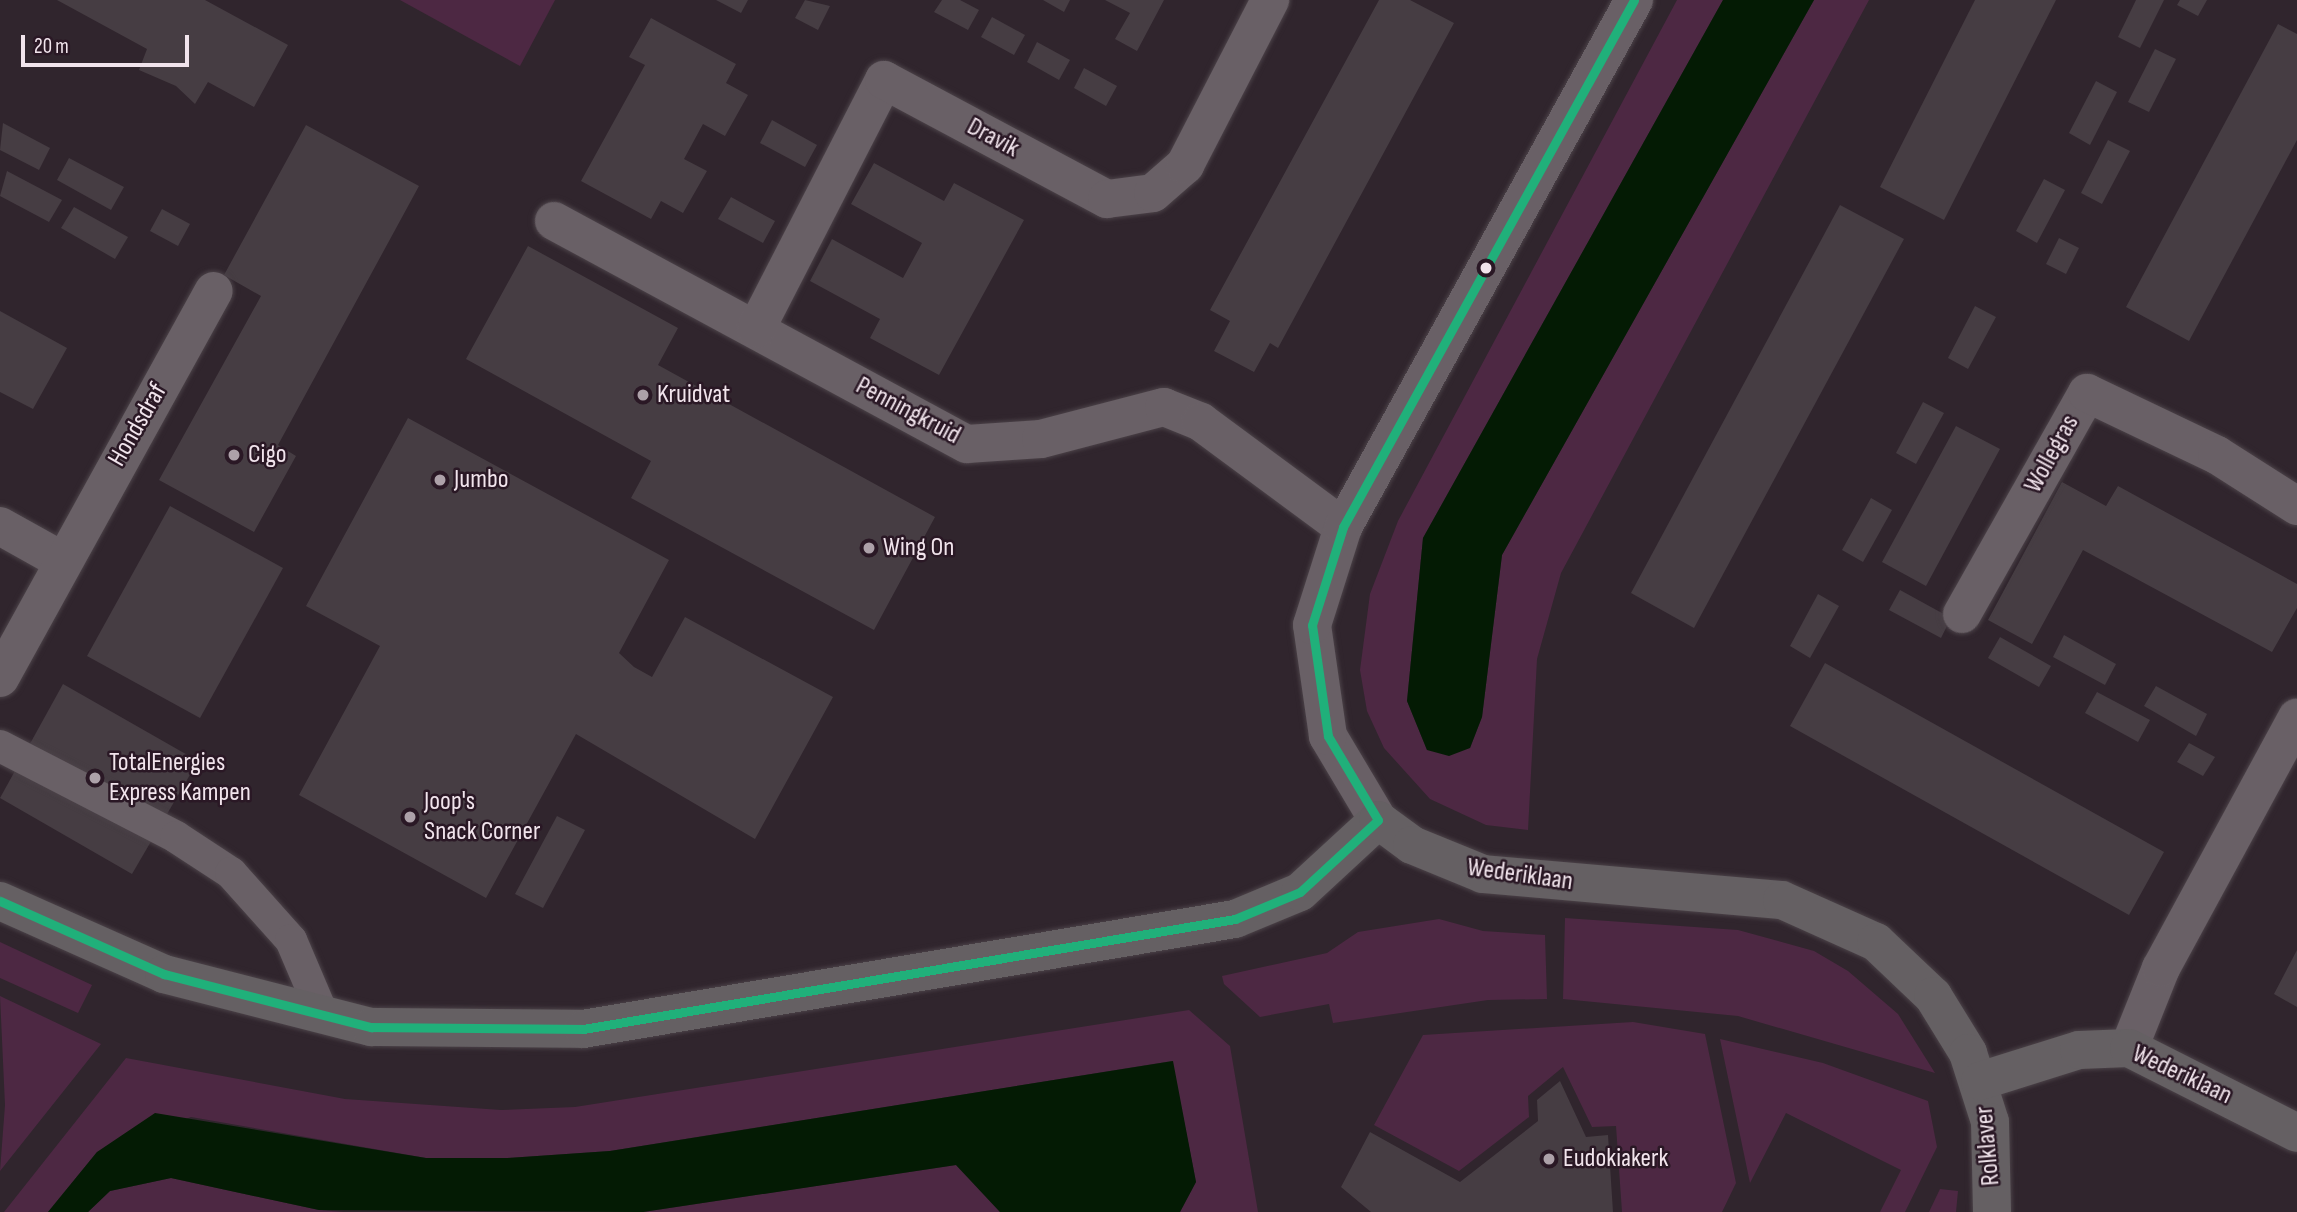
<!DOCTYPE html>
<style>
body{margin:0}
#map{position:relative;width:2297px;height:1212px;overflow:hidden;background:#30252d;font-family:"Sofia Sans Condensed",sans-serif}
div>[style]{position:absolute}
[style*='--x']{left:calc(var(--x)*1px);top:calc(var(--y)*1px);width:calc(var(--w)*1px);rotate:calc(var(--a)*1deg)}
.green>*{inset:0;background:#4d2843}
.water>*{inset:0;background:#041b04}
.building>*{inset:0;background:#463d43}
.roads{filter:drop-shadow(0 0 2px #4b4248) drop-shadow(0 0 2px #4b4248)}
.lane>*{height:32px;margin:-16px;padding:0 16px;transform-origin:16px;border-radius:16px;background:#696066}
.street>*{height:38px;margin:-19px;padding:0 19px;transform-origin:19px;border-radius:19px;background:#696066}
.secondary>*{height:38px;margin:-19px;padding:0 19px;transform-origin:19px;border-radius:19px;background:#656063}
.bus-1>*{height:9px;margin:-4.5px;padding:0 4.5px;transform-origin:4.5px;border-radius:4.5px;background:#20b07a}
.dots>*{width:19px;height:19px;translate:-50% -50%;box-sizing:border-box;border:4px solid #2a1825;border-radius:50%}
span{translate:-50% -50%;white-space:nowrap;text-align:center;line-height:1.15;-webkit-text-stroke:5px #2a1825;paint-order:stroke}
.street-label{font-size:26px;color:#f1e4ec}
.poi-label{font-size:26px;color:#f1e4ec}
.left{translate:0 -50%;text-align:left}
.scale{position:absolute;left:21px;top:35px;width:168px;height:32px;box-sizing:border-box;border:4px solid #f1e4ec;border-top:0;padding-left:9px;font-size:21px;line-height:24px;white-space:nowrap;color:#f1e4ec;-webkit-text-stroke:5px #2a1825;paint-order:stroke}
</style>
<div id="map">
<div class="green">
<div style="clip-path:polygon(400px 0,555px 0,520px 66px)"></div>
<div style="clip-path:polygon(1677px 0,1723px 0,1423px 538px,1407px 701px,1427px 750px,1470px 748px,1482px 717px,1502px 555px,1814px 0,1869px 0,1561px 573px,1537px 659px,1528px 830px,1486px 825px,1430px 799px,1384px 748px,1367px 711px,1360px 670px,1370px 594px,1398px 521px)"></div>
<div style="clip-path:polygon(1565px 918px,1738px 930px,1814px 951px,1848px 971px,1898px 1014px,1935px 1073px,1738px 1016px,1563px 999px)"></div>
<div style="clip-path:polygon(1439px 919px,1483px 931px,1545px 935px,1547px 999px,1488px 1000px,1333px 1023px,1329px 1004px,1260px 1017px,1224px 984px,1222px 976px,1327px 953px,1358px 932px)"></div>
<div style="clip-path:polygon(0 942px,92px 985px,78px 1013px,0 978px)"></div>
<div style="clip-path:polygon(0 996px,101px 1044px,0 1171px,5px 1105px)"></div>
<div style="clip-path:polygon(1189px 1010px,1230px 1046px,1258px 1212px,1180px 1212px,1196px 1182px,1172px 1061px,610px 1151px,508px 1158px,426px 1158px,191px 1117px,97px 1152px,48px 1212px,4px 1212px,126px 1058px,345px 1099px,501px 1110px,575px 1107px)"></div>
<div style="clip-path:polygon(1633px 1022px,1705px 1034px,1736px 1183px,1722px 1212px,1622px 1212px,1616px 1126px,1592px 1127px,1563px 1067px,1528px 1096px,1529px 1117px,1459px 1171px,1374px 1125px,1423px 1035px)"></div>
<div style="clip-path:polygon(1720px 1039px,1823px 1063px,1928px 1101px,1937px 1147px,1905px 1212px,1880px 1212px,1901px 1170px,1786px 1113px,1750px 1183px)"></div>
<div style="clip-path:polygon(956px 1165px,1000px 1212px,643px 1212px,649px 1211px)"></div>
<div style="clip-path:polygon(171px 1178px,319px 1210px,344px 1212px,88px 1212px,110px 1191px)"></div>
<div style="clip-path:polygon(1940px 1189px,1958px 1191px,1956px 1212px,1929px 1212px)"></div>
</div>
<div class="water">
<div style="clip-path:polygon(1723px 0,1814px 0,1502px 555px,1482px 717px,1470px 748px,1449px 756px,1427px 750px,1407px 701px,1423px 538px)"></div>
<div style="clip-path:polygon(1173px 1061px,1196px 1182px,1180px 1212px,1000px 1212px,956px 1165px,643px 1212px,319px 1210px,171px 1178px,110px 1191px,88px 1212px,48px 1212px,97px 1152px,155px 1113px,426px 1158px,508px 1158px,610px 1151px)"></div>
</div>
<div class="building">
<div style="clip-path:polygon(57px 0,205px 0,288px 45px,254px 107px,208px 82px,195px 104px,176px 86px,139px 70px,147px 49px)"></div>
<div style="clip-path:polygon(716px 0,748px 0,741px 13px)"></div>
<div style="clip-path:polygon(805px 0,830px 6px,818px 30px,795px 18px)"></div>
<div style="clip-path:polygon(942px 0,960px 0,979px 10px,968px 30px,934px 12px)"></div>
<div style="clip-path:polygon(1043px 0,1070px 0,1064px 12px)"></div>
<div style="clip-path:polygon(1105px 0,1164px 0,1137px 51px,1115px 39px,1130px 13px)"></div>
<div style="clip-path:polygon(1379px 0,1410px 0,1454px 23px,1278px 348px,1270px 343px,1254px 372px,1214px 351px,1230px 321px,1210px 310px)"></div>
<div style="clip-path:polygon(1975px 0,2056px 0,1944px 220px,1880px 187px)"></div>
<div style="clip-path:polygon(2136px 0,2164px 0,2140px 48px,2118px 37px)"></div>
<div style="clip-path:polygon(2180px 0,2207px 0,2198px 16px,2177px 5px)"></div>
<div style="clip-path:polygon(992px 17px,1025px 35px,1014px 55px,981px 37px)"></div>
<div style="clip-path:polygon(651px 18px,736px 64px,726px 83px,748px 95px,725px 136px,703px 124px,684px 159px,707px 171px,683px 213px,661px 201px,651px 219px,581px 181px,645px 65px,629px 57px)"></div>
<div style="clip-path:polygon(2278px 24px,2297px 34px,2297px 140px,2189px 341px,2126px 307px)"></div>
<div style="clip-path:polygon(1037px 42px,1070px 60px,1059px 80px,1027px 62px)"></div>
<div style="clip-path:polygon(2155px 49px,2176px 59px,2149px 112px,2128px 102px)"></div>
<div style="clip-path:polygon(1084px 68px,1117px 86px,1106px 106px,1074px 88px)"></div>
<div style="clip-path:polygon(2096px 81px,2117px 92px,2090px 145px,2069px 133px)"></div>
<div style="clip-path:polygon(772px 120px,817px 145px,805px 167px,760px 143px)"></div>
<div style="clip-path:polygon(3px 123px,50px 148px,39px 170px,0 150px)"></div>
<div style="clip-path:polygon(306px 125px,419px 186px,278px 445px,296px 456px,254px 532px,159px 480px,261px 296px,224px 275px)"></div>
<div style="clip-path:polygon(2108px 140px,2130px 151px,2102px 204px,2081px 193px)"></div>
<div style="clip-path:polygon(69px 158px,124px 187px,111px 210px,57px 180px)"></div>
<div style="clip-path:polygon(874px 163px,944px 201px,954px 183px,1024px 220px,939px 375px,870px 338px,880px 319px,810px 281px,832px 239px,903px 278px,922px 243px,851px 204px)"></div>
<div style="clip-path:polygon(7px 171px,62px 200px,49px 222px,0 196px)"></div>
<div style="clip-path:polygon(2044px 179px,2065px 190px,2037px 243px,2016px 231px)"></div>
<div style="clip-path:polygon(731px 197px,775px 221px,763px 243px,718px 219px)"></div>
<div style="clip-path:polygon(1840px 205px,1904px 239px,1694px 628px,1631px 593px)"></div>
<div style="clip-path:polygon(74px 207px,128px 237px,115px 259px,61px 228px)"></div>
<div style="clip-path:polygon(162px 209px,190px 224px,178px 246px,150px 231px)"></div>
<div style="clip-path:polygon(2059px 238px,2079px 248px,2066px 274px,2046px 264px)"></div>
<div style="clip-path:polygon(528px 246px,678px 328px,658px 365px,935px 517px,874px 630px,631px 498px,651px 461px,466px 359px)"></div>
<div style="clip-path:polygon(1975px 306px,1996px 317px,1968px 369px,1948px 358px)"></div>
<div style="clip-path:polygon(0 311px,67px 348px,33px 409px,0 392px)"></div>
<div style="clip-path:polygon(1923px 402px,1944px 413px,1916px 464px,1896px 453px)"></div>
<div style="clip-path:polygon(408px 418px,669px 560px,619px 653px,634px 667px,652px 677px,685px 617px,833px 697px,755px 839px,576px 734px,486px 898px,299px 795px,380px 646px,306px 606px)"></div>
<div style="clip-path:polygon(1956px 426px,2000px 449px,1926px 586px,1882px 562px)"></div>
<div style="clip-path:polygon(2062px 482px,2106px 506px,2118px 486px,2297px 584px,2297px 608px,2272px 652px,2083px 550px,2032px 644px,1988px 620px)"></div>
<div style="clip-path:polygon(1871px 498px,1892px 510px,1863px 562px,1842px 550px)"></div>
<div style="clip-path:polygon(170px 506px,283px 568px,200px 718px,87px 656px)"></div>
<div style="clip-path:polygon(1900px 590px,1951px 618px,1941px 638px,1889px 610px)"></div>
<div style="clip-path:polygon(1818px 594px,1839px 606px,1810px 658px,1790px 646px)"></div>
<div style="clip-path:polygon(2064px 635px,2116px 664px,2105px 685px,2053px 657px)"></div>
<div style="clip-path:polygon(2000px 637px,2051px 666px,2039px 687px,1988px 658px)"></div>
<div style="clip-path:polygon(1825px 663px,2164px 852px,2129px 915px,1790px 726px)"></div>
<div style="clip-path:polygon(63px 684px,198px 761px,132px 874px,0 798px)"></div>
<div style="clip-path:polygon(2156px 686px,2207px 714px,2196px 736px,2144px 706px)"></div>
<div style="clip-path:polygon(2097px 692px,2150px 720px,2138px 742px,2085px 713px)"></div>
<div style="clip-path:polygon(2189px 743px,2215px 757px,2203px 776px,2177px 762px)"></div>
<div style="clip-path:polygon(557px 816px,585px 830px,543px 908px,515px 894px)"></div>
<div style="clip-path:polygon(2297px 950px,2297px 1007px,2274px 994px)"></div>
<div style="clip-path:polygon(1560px 1081px,1586px 1137px,1608px 1135px,1613px 1212px,1371px 1212px,1341px 1187px,1370px 1132px,1460px 1182px,1538px 1121px,1537px 1100px)"></div>
</div>
<div class="roads">
<div class="lane">
<div style="--x:0;--y:746;--w:198;--a:27.3"></div>
<div style="--x:176;--y:837;--w:66;--a:33.2"></div>
<div style="--x:231;--y:873;--w:90;--a:48.2"></div>
<div style="--x:291;--y:940;--w:82;--a:66.9"></div>
</div>
<div class="street">
<div style="--x:554;--y:221;--w:469;--a:28.4"></div>
<div style="--x:967;--y:444;--w:74;--a:-3.9"></div>
<div style="--x:1041;--y:439;--w:127;--a:-14.6"></div>
<div style="--x:1164;--y:407;--w:40;--a:22"></div>
<div style="--x:1201;--y:422;--w:177;--a:36.5"></div>
<div style="--x:756;--y:329;--w:280;--a:-62.8"></div>
<div style="--x:884;--y:80;--w:253;--a:28.1"></div>
<div style="--x:1107;--y:199;--w:46;--a:-7.4"></div>
<div style="--x:1153;--y:193;--w:43;--a:-41.2"></div>
<div style="--x:1185;--y:165;--w:186;--a:-62.7"></div>
<div style="--x:0;--y:526;--w:70;--a:29.1"></div>
<div style="--x:1962;--y:614;--w:254;--a:-60.5"></div>
<div style="--x:2087;--y:393;--w:144;--a:25.5"></div>
<div style="--x:2217;--y:455;--w:95;--a:32.5"></div>
<div style="--x:0;--y:678;--w:442;--a:-61.1"></div>
<div style="--x:1378;--y:820;--w:98;--a:-120.8"></div>
<div style="--x:1328;--y:736;--w:112;--a:-98.2"></div>
<div style="--x:1312;--y:625;--w:103;--a:-72.4"></div>
<div style="--x:1343;--y:527;--w:602;--a:-61.09"></div>
<div style="--x:2129;--y:1048;--w:86;--a:-68.2"></div>
<div style="--x:2161;--y:968;--w:285;--a:-61.5"></div>
</div>
<div class="secondary">
<div style="--x:0;--y:901;--w:180;--a:24"></div>
<div style="--x:164;--y:974;--w:214;--a:14.4"></div>
<div style="--x:371;--y:1027;--w:212;--a:0.5"></div>
<div style="--x:583;--y:1029;--w:661;--a:-9.58"></div>
<div style="--x:1235;--y:919;--w:70;--a:-22.6"></div>
<div style="--x:1300;--y:892;--w:106;--a:-42.7"></div>
<div style="--x:1378;--y:820;--w:42;--a:36.3"></div>
<div style="--x:1412;--y:845;--w:77;--a:22.2"></div>
<div style="--x:1483;--y:874;--w:300;--a:5"></div>
<div style="--x:1782;--y:900;--w:103;--a:24.1"></div>
<div style="--x:1876;--y:942;--w:79;--a:43.5"></div>
<div style="--x:1933;--y:996;--w:67;--a:58.4"></div>
<div style="--x:1968;--y:1053;--w:72;--a:72.3"></div>
<div style="--x:1990;--y:1122;--w:90;--a:88.7"></div>
<div style="--x:1980;--y:1081;--w:104;--a:-17.4"></div>
<div style="--x:2079;--y:1050;--w:50;--a:-2.3"></div>
<div style="--x:2129;--y:1048;--w:188;--a:26.8"></div>
</div>
</div>
<div class="bus-1">
<div style="--x:1378;--y:820;--w:98;--a:-120.8"></div>
<div style="--x:1328;--y:736;--w:112;--a:-98.2"></div>
<div style="--x:1312;--y:625;--w:103;--a:-72.4"></div>
<div style="--x:1343;--y:527;--w:602;--a:-61.09"></div>
<div style="--x:0;--y:901;--w:180;--a:24"></div>
<div style="--x:164;--y:974;--w:214;--a:14.4"></div>
<div style="--x:371;--y:1027;--w:212;--a:0.5"></div>
<div style="--x:583;--y:1029;--w:661;--a:-9.58"></div>
<div style="--x:1235;--y:919;--w:70;--a:-22.6"></div>
<div style="--x:1300;--y:892;--w:106;--a:-42.7"></div>
</div>
<div class="dots">
<div style="left:1486px;top:268px;background:#f1e4ec"></div>
<div style="left:643px;top:395px;background:#ada1a9"></div>
<div style="left:234px;top:455px;background:#ada1a9"></div>
<div style="left:440px;top:480px;background:#ada1a9"></div>
<div style="left:869px;top:548px;background:#ada1a9"></div>
<div style="left:95px;top:778px;background:#ada1a9"></div>
<div style="left:410px;top:817px;background:#ada1a9"></div>
<div style="left:1549px;top:1159px;background:#ada1a9"></div>
</div>
<div class="street-label">
<span style="left:993px;top:138px;rotate:28deg">Dravik</span>
<span style="left:908px;top:411px;rotate:28deg">Penningkruid</span>
<span style="left:138px;top:425px;rotate:-60deg">Hondsdraf</span>
<span style="left:2052px;top:454px;rotate:-61deg">Wollegras</span>
<span style="left:1520px;top:875px;rotate:8deg">Wederiklaan</span>
<span style="left:2182px;top:1075px;rotate:25deg">Wederiklaan</span>
<span style="left:1988px;top:1146px;rotate:-95deg">Rolklaver</span>
</div>
<div class="poi-label">
<span class="left" style="left:657px;top:395px">Kruidvat</span>
<span class="left" style="left:248px;top:455px">Cigo</span>
<span class="left" style="left:454px;top:480px">Jumbo</span>
<span class="left" style="left:883px;top:548px">Wing On</span>
<span class="left" style="left:109px;top:778px">TotalEnergies<br>Express Kampen</span>
<span class="left" style="left:424px;top:817px">Joop's<br>Snack Corner</span>
<span class="left" style="left:1563px;top:1159px">Eudokiakerk</span>
</div>
<div class="scale">20 m</div>
</div>
